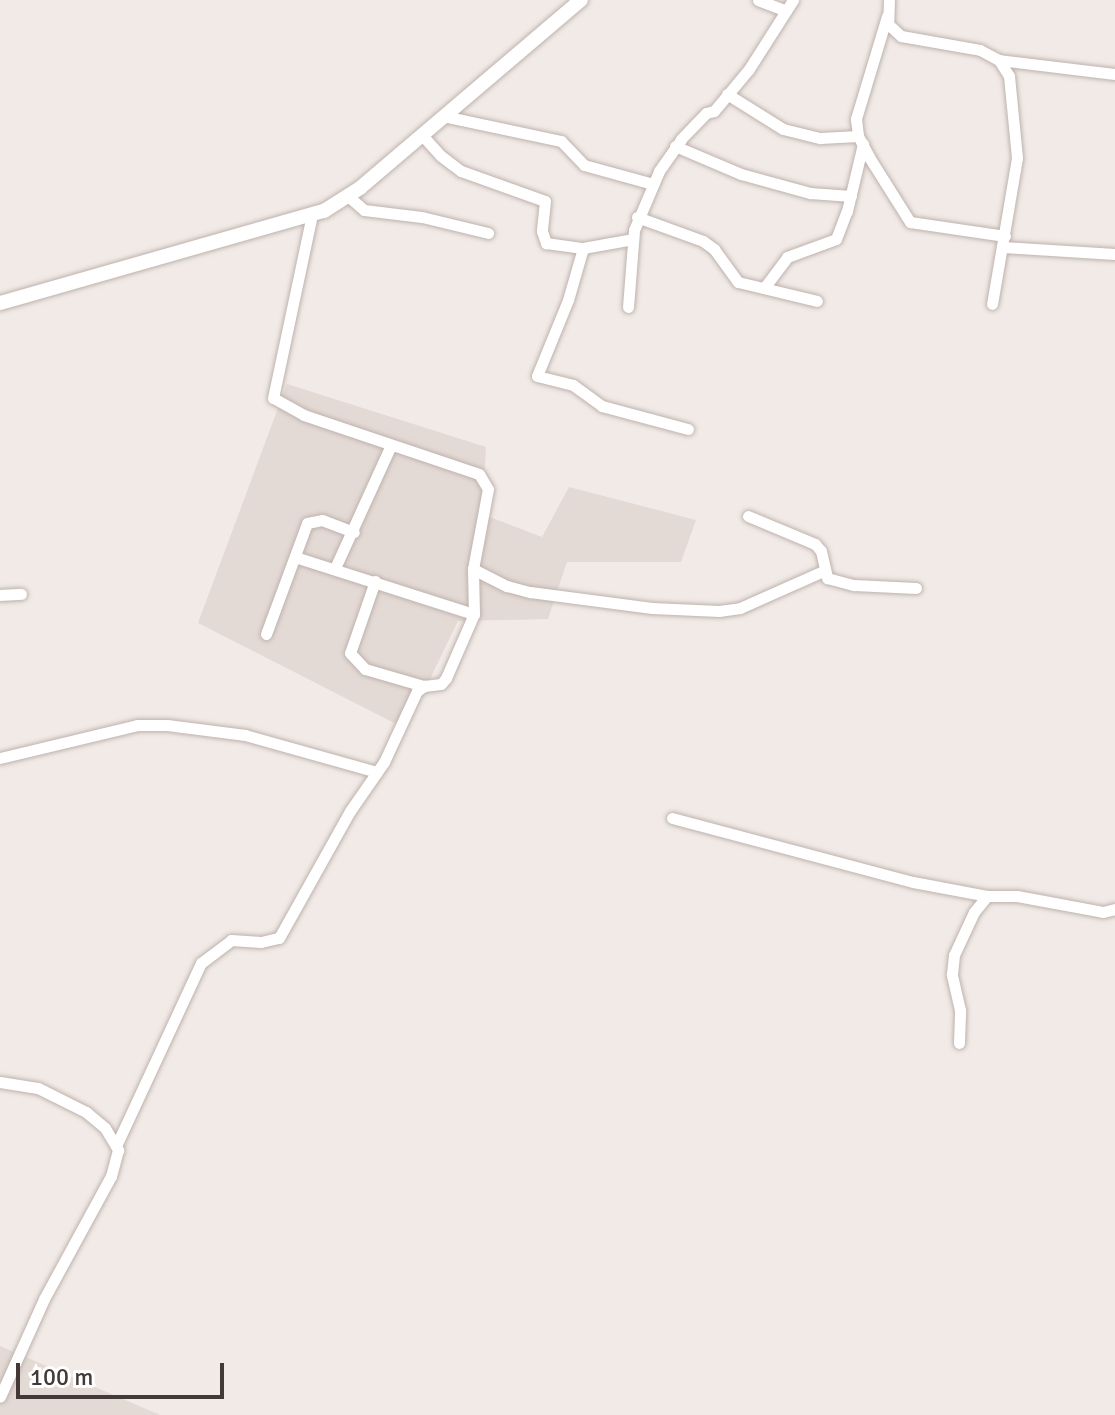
<!DOCTYPE html>
<style>
body{margin:0}
#map{position:relative;width:1115px;height:1415px;overflow:hidden;background:#f1eae6;font-family:Signika,sans-serif}
div>[style]{position:absolute}
[style*='--x']{left:calc(var(--x)*1px);top:calc(var(--y)*1px);width:calc(var(--w)*1px);rotate:calc(var(--a)*1deg)}
.residential>*{inset:0;background:#e4dad5}
.roads{filter:drop-shadow(0 0 2px #beb2ad) drop-shadow(0 0 2px #beb2ad)}
.minor>*{height:11px;margin:-5.5px;padding:0 5.5px;transform-origin:5.5px;border-radius:5.5px;background:#fff}
.tertiary>*{height:14px;margin:-7px;padding:0 7px;transform-origin:7px;border-radius:7px;background:#fff}
span{translate:-50% -50%;white-space:nowrap;text-align:center;line-height:1.15;-webkit-text-stroke:7px #fff;paint-order:stroke}
.scale{position:absolute;left:16px;top:1363px;width:208px;height:36px;box-sizing:border-box;border:4px solid #433936;border-top:0;padding-left:10px;font-size:24px;line-height:28px;white-space:nowrap;color:#433936;-webkit-text-stroke:6px #fff;paint-order:stroke}
</style>
<div id="map">
<div class="residential">
<div style="clip-path:polygon(287px 384px,486px 447px,482px 514px,542px 537px,569px 487px,696px 520px,681px 562px,567px 562px,548px 619px,458px 621px,406px 729px,198px 623px)"></div>
<div style="clip-path:polygon(0 1346px,160px 1415px,0 1415px)"></div>
</div>
<div class="roads">
<div class="minor">
<div style="--x:758;--y:0;--w:30;--a:21"></div>
<div style="--x:889;--y:0;--w:24;--a:92"></div>
<div style="--x:888;--y:24;--w:18;--a:43"></div>
<div style="--x:901;--y:36;--w:80;--a:10"></div>
<div style="--x:980;--y:50;--w:21;--a:28"></div>
<div style="--x:999;--y:60;--w:19;--a:58"></div>
<div style="--x:1009;--y:76;--w:82;--a:84.4"></div>
<div style="--x:1017;--y:158;--w:148;--a:99.7"></div>
<div style="--x:887;--y:16;--w:108;--a:106.8"></div>
<div style="--x:856;--y:119;--w:17;--a:83"></div>
<div style="--x:858;--y:136;--w:24;--a:62"></div>
<div style="--x:869;--y:157;--w:77;--a:57.8"></div>
<div style="--x:910;--y:222;--w:96;--a:8.4"></div>
<div style="--x:999;--y:60;--w:117;--a:6.9"></div>
<div style="--x:727;--y:94;--w:66;--a:32"></div>
<div style="--x:783;--y:129;--w:38;--a:14"></div>
<div style="--x:820;--y:138;--w:38;--a:-3"></div>
<div style="--x:443;--y:116;--w:121;--a:12"></div>
<div style="--x:561;--y:141;--w:33;--a:46"></div>
<div style="--x:584;--y:165;--w:72;--a:15.4"></div>
<div style="--x:422;--y:135;--w:28;--a:48"></div>
<div style="--x:441;--y:156;--w:25;--a:37"></div>
<div style="--x:461;--y:171;--w:89;--a:19.7"></div>
<div style="--x:545;--y:201;--w:30;--a:96"></div>
<div style="--x:542;--y:231;--w:13;--a:72"></div>
<div style="--x:546;--y:243;--w:37;--a:8"></div>
<div style="--x:583;--y:248;--w:51;--a:-10.2"></div>
<div style="--x:675;--y:146;--w:72;--a:23"></div>
<div style="--x:741;--y:174;--w:72;--a:15.4"></div>
<div style="--x:810;--y:193;--w:41;--a:4.2"></div>
<div style="--x:348;--y:196;--w:21;--a:41"></div>
<div style="--x:364;--y:210;--w:58;--a:6.9"></div>
<div style="--x:422;--y:217;--w:68;--a:13.6"></div>
<div style="--x:637;--y:217;--w:70;--a:20"></div>
<div style="--x:703;--y:241;--w:14;--a:36"></div>
<div style="--x:714;--y:249;--w:41;--a:54"></div>
<div style="--x:738;--y:282;--w:81;--a:13.5"></div>
<div style="--x:1003;--y:247;--w:112;--a:3.6"></div>
<div style="--x:583;--y:248;--w:54;--a:106.1"></div>
<div style="--x:568;--y:300;--w:82;--a:112.2"></div>
<div style="--x:537;--y:376;--w:37;--a:14"></div>
<div style="--x:573;--y:385;--w:36;--a:36"></div>
<div style="--x:602;--y:406;--w:89;--a:15"></div>
<div style="--x:764;--y:288;--w:39;--a:-53"></div>
<div style="--x:787;--y:257;--w:52;--a:-20.2"></div>
<div style="--x:836;--y:239;--w:30;--a:-69"></div>
<div style="--x:847;--y:211;--w:69;--a:-76.6"></div>
<div style="--x:628;--y:307;--w:77;--a:-85.5"></div>
<div style="--x:634;--y:230;--w:64;--a:-67"></div>
<div style="--x:659;--y:171;--w:39;--a:-55"></div>
<div style="--x:681;--y:139;--w:36;--a:-46"></div>
<div style="--x:706;--y:113;--w:8;--a:-14"></div>
<div style="--x:714;--y:111;--w:55;--a:-50.2"></div>
<div style="--x:749;--y:69;--w:82;--a:-57.5"></div>
<div style="--x:748;--y:516;--w:73;--a:22.7"></div>
<div style="--x:815;--y:544;--w:9;--a:49"></div>
<div style="--x:821;--y:551;--w:28;--a:77"></div>
<div style="--x:827;--y:578;--w:28;--a:15"></div>
<div style="--x:854;--y:585;--w:62;--a:2.8"></div>
<div style="--x:295;--y:557;--w:188;--a:17.7"></div>
<div style="--x:335;--y:568;--w:135;--a:-65.5"></div>
<div style="--x:473;--y:569;--w:38;--a:27"></div>
<div style="--x:507;--y:586;--w:24;--a:15"></div>
<div style="--x:530;--y:592;--w:123;--a:7.5"></div>
<div style="--x:652;--y:608;--w:67;--a:2.6"></div>
<div style="--x:719;--y:611;--w:21;--a:-8"></div>
<div style="--x:740;--y:608;--w:91;--a:-24"></div>
<div style="--x:375;--y:581;--w:76;--a:109.1"></div>
<div style="--x:350;--y:653;--w:22;--a:47"></div>
<div style="--x:365;--y:669;--w:61;--a:16.1"></div>
<div style="--x:0;--y:595;--w:21;--a:-3"></div>
<div style="--x:266;--y:634;--w:118;--a:-69.7"></div>
<div style="--x:307;--y:523;--w:15;--a:-11"></div>
<div style="--x:322;--y:520;--w:34;--a:21"></div>
<div style="--x:0;--y:758;--w:141;--a:-13.5"></div>
<div style="--x:137;--y:725;--w:30;--a:0"></div>
<div style="--x:167;--y:725;--w:79;--a:7.3"></div>
<div style="--x:245;--y:735;--w:137;--a:15.7"></div>
<div style="--x:672;--y:818;--w:249;--a:14.9"></div>
<div style="--x:913;--y:882;--w:75;--a:10.7"></div>
<div style="--x:959;--y:1043;--w:33;--a:-88"></div>
<div style="--x:960;--y:1010;--w:37;--a:-103"></div>
<div style="--x:952;--y:974;--w:19;--a:-84"></div>
<div style="--x:954;--y:955;--w:47;--a:-65.1"></div>
<div style="--x:974;--y:912;--w:21;--a:-51"></div>
<div style="--x:987;--y:896;--w:30;--a:0"></div>
<div style="--x:1017;--y:896;--w:87;--a:10.5"></div>
<div style="--x:1103;--y:912;--w:12;--a:-14"></div>
<div style="--x:0;--y:1082;--w:38;--a:9"></div>
<div style="--x:38;--y:1088;--w:54;--a:26.6"></div>
<div style="--x:86;--y:1112;--w:25;--a:40"></div>
<div style="--x:105;--y:1128;--w:26;--a:59"></div>
<div style="--x:118;--y:1150;--w:27;--a:105"></div>
<div style="--x:111;--y:1176;--w:140;--a:118.6"></div>
<div style="--x:44;--y:1299;--w:107;--a:114.2"></div>
<div style="--x:116;--y:1146;--w:202;--a:-65.1"></div>
<div style="--x:201;--y:963;--w:38;--a:-37"></div>
<div style="--x:231;--y:940;--w:30;--a:4"></div>
<div style="--x:261;--y:942;--w:18;--a:-13"></div>
<div style="--x:279;--y:938;--w:145;--a:-60.8"></div>
<div style="--x:350;--y:811;--w:60;--a:-55.2"></div>
<div style="--x:384;--y:762;--w:78;--a:-65.1"></div>
<div style="--x:417;--y:691;--w:9;--a:-36"></div>
<div style="--x:424;--y:686;--w:17;--a:-7"></div>
<div style="--x:441;--y:684;--w:8;--a:-50"></div>
<div style="--x:446;--y:678;--w:70;--a:-66.4"></div>
<div style="--x:474;--y:614;--w:45;--a:-91.3"></div>
<div style="--x:473;--y:569;--w:81;--a:-79.4"></div>
<div style="--x:488;--y:489;--w:17;--a:-121"></div>
<div style="--x:479;--y:474;--w:185;--a:-161.4"></div>
<div style="--x:304;--y:415;--w:35;--a:-151"></div>
<div style="--x:273;--y:398;--w:187;--a:-78"></div>
</div>
<div class="tertiary">
<div style="--x:0;--y:303;--w:337;--a:-15.9"></div>
<div style="--x:324;--y:211;--w:43;--a:-32.6"></div>
<div style="--x:360;--y:188;--w:290;--a:-40.4"></div>
</div>
</div>
<div class="scale">100 m</div>
</div>
